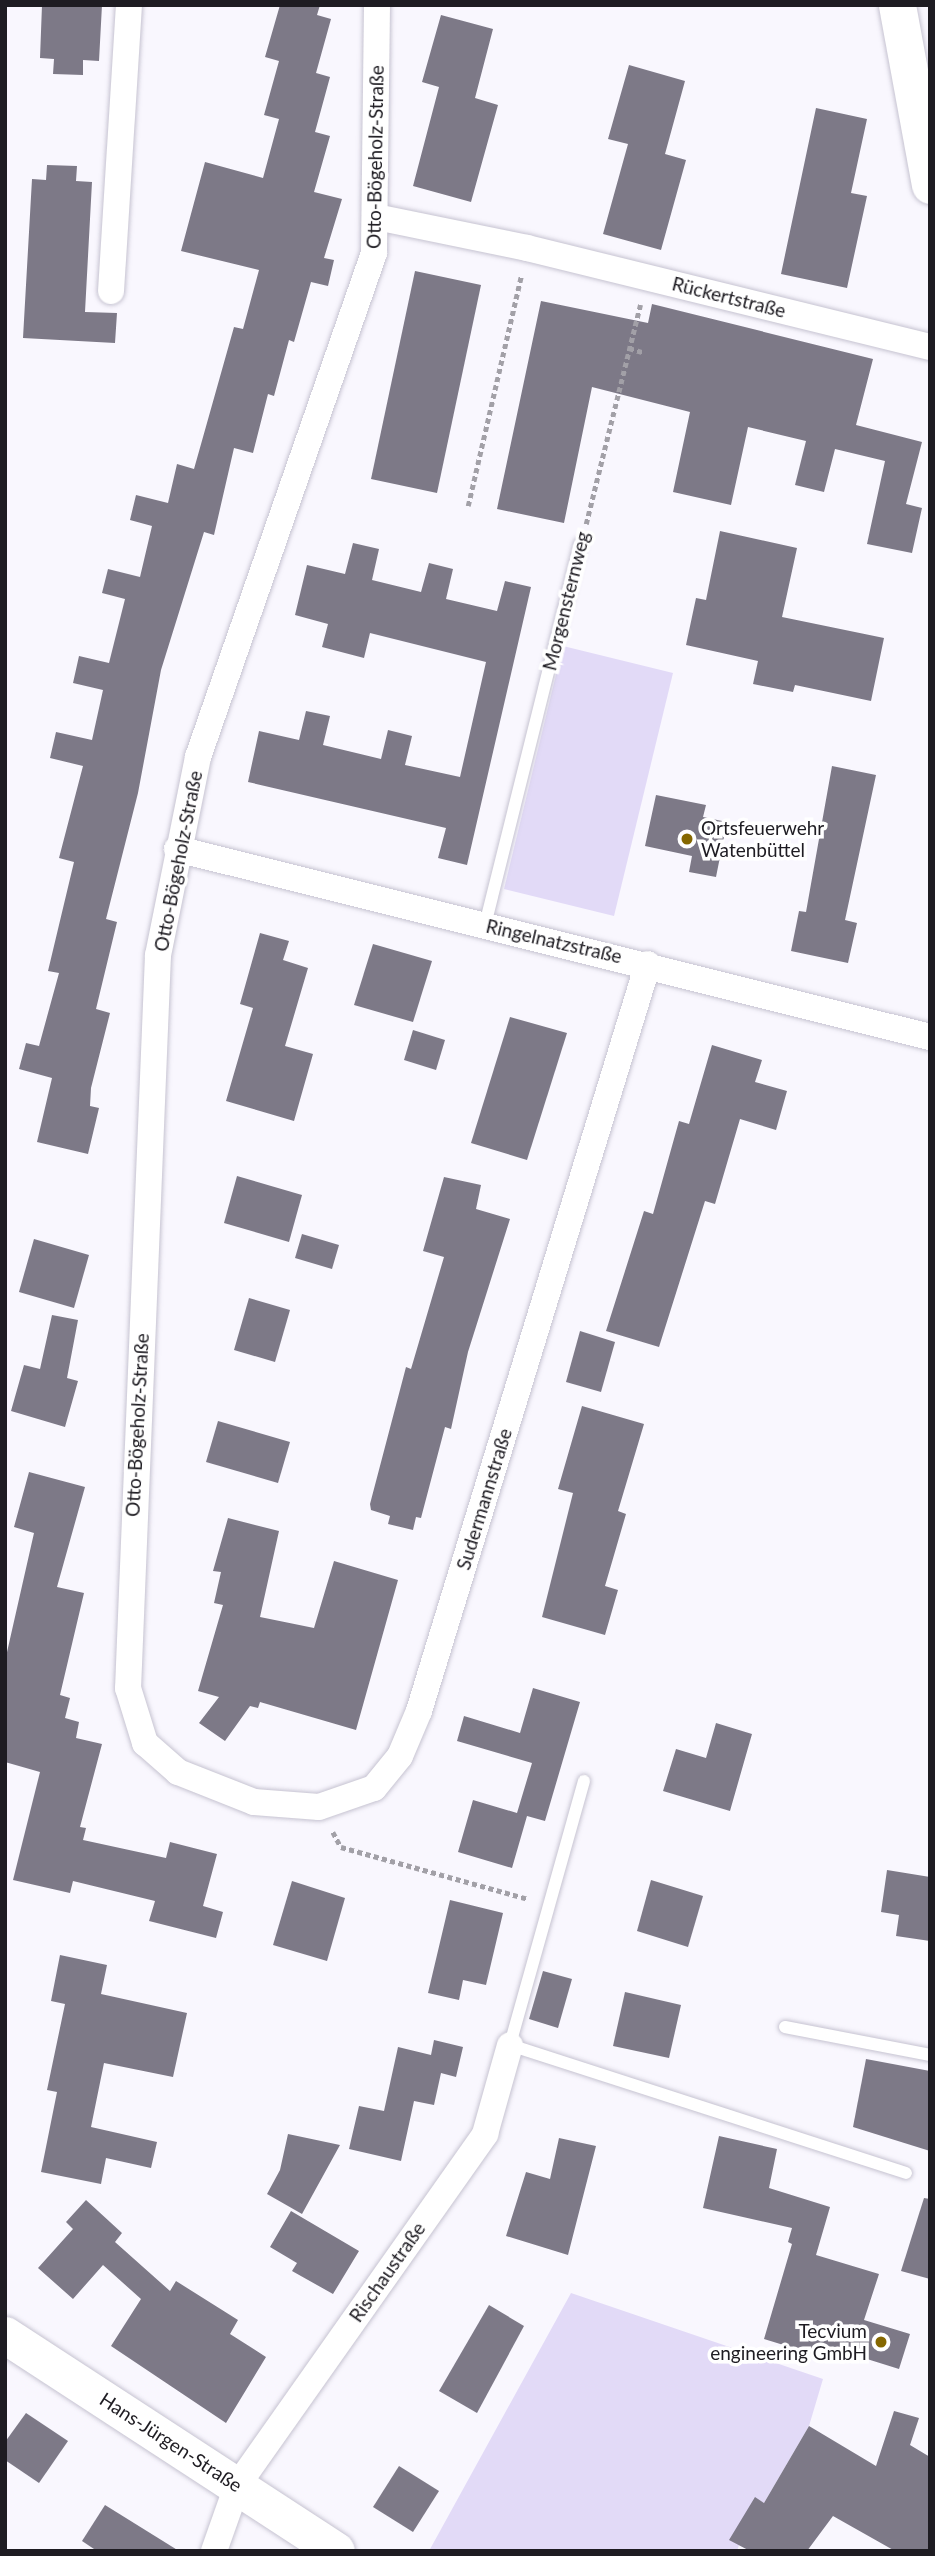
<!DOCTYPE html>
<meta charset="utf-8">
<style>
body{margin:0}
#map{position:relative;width:935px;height:2556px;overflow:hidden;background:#f9f7fe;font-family:Lato,sans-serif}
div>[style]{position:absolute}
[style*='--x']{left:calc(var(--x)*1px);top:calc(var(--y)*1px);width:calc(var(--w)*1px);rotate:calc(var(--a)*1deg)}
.green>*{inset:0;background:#e2daf7}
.building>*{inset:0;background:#7d7987}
.path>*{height:4.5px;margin-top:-2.25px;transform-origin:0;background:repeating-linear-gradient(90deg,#a2a0a7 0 5px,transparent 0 8.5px)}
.roads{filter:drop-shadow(0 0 2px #c6c3d1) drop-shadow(0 0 2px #c6c3d1)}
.lane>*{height:12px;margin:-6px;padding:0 6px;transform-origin:6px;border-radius:6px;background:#fff}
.street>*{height:26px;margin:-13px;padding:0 13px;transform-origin:13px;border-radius:13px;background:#fff}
.secondary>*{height:37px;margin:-18.5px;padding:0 18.5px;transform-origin:18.5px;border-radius:18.5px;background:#fff}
.dots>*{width:19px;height:19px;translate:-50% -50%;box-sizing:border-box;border:4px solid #fff;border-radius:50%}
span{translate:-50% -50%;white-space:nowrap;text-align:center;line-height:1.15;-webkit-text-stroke:7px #fff;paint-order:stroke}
.street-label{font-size:19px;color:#1e1c22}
.poi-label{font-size:19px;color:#1e1c22}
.left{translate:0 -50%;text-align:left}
.right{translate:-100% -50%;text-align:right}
.frame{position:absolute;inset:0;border:7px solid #1e1c22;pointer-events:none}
</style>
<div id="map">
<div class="green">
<div style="clip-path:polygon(563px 646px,673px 673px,614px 916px,504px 889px)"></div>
<div style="clip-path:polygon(571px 2293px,823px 2379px,809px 2426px,764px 2503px,755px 2498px,737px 2551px,429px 2551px)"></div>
</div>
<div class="building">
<div style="clip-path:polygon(42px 5px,102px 5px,99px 61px,83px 60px,83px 75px,53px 74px,54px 59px,40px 58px)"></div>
<div style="clip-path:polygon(280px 5px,320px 5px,317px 15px,331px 19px,316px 73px,330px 77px,315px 132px,330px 136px,314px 192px,342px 199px,324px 258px,334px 260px,328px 286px,311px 282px,294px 342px,289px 340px,274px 396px,268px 394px,253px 453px,234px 448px,214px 535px,204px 532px,161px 670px,138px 793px,106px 919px,117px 922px,96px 1009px,110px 1013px,91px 1088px,90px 1106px,99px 1108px,88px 1154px,37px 1142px,52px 1078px,19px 1069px,26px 1043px,39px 1046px,59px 973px,48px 971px,74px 862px,59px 858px,83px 766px,50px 758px,56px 732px,92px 740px,103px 690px,73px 683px,79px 656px,109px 663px,125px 599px,102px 593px,108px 569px,140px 577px,152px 526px,130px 520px,136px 495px,168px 503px,177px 464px,194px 469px,234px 327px,243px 329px,259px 270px,181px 251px,205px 162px,263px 178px,279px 119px,264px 115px,279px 61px,265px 57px)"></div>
<div style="clip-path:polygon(441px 15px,493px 29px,475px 98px,498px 105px,471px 202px,413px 186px,439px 87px,422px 82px)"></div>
<div style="clip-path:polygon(629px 65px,685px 81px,665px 154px,686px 160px,661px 250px,603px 234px,628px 144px,608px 139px)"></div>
<div style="clip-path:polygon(816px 108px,867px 119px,851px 193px,867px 196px,847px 288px,781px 274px)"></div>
<div style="clip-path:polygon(47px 165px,77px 166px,76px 181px,92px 182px,85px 312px,117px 313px,115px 343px,23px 338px,32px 179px,46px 180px)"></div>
<div style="clip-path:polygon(415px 271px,481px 285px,437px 493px,371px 479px)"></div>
<div style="clip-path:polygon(541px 301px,648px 323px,652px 304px,873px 359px,856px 425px,922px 442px,906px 504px,922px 508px,912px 553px,867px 544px,885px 461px,835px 449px,824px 492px,795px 485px,806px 441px,748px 427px,731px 505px,673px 492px,690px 412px,592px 387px,564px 523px,497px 509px)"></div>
<div style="clip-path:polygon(720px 531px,797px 548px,782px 617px,884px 638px,871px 701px,795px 685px,793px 692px,753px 684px,758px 661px,686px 645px,696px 598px,706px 600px)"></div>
<div style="clip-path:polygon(353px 543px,379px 549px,372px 580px,421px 592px,429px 563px,453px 569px,446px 599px,497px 611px,505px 581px,531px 587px,467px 865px,438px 858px,446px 828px,248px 782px,259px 731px,299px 740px,306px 711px,330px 716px,323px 745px,381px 759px,388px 730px,412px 736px,405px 765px,460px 777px,486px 662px,370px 633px,364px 658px,322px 647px,328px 624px,295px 615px,307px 565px,345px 574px)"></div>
<div style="clip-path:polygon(832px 766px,876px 775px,845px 920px,857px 923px,848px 963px,791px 951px,799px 911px,806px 912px)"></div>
<div style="clip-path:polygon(656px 795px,706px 805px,703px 817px,727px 822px,716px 877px,689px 872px,692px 856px,645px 846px)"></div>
<div style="clip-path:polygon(260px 933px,289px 941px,283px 960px,308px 968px,285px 1046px,313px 1054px,294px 1121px,226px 1101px,253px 1008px,240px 1004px)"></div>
<div style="clip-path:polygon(373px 944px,432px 961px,413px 1022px,354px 1005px)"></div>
<div style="clip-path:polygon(510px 1017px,567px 1033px,527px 1160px,471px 1143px)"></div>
<div style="clip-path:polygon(413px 1030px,445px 1040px,436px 1070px,404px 1060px)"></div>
<div style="clip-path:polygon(712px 1045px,762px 1060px,755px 1082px,787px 1091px,776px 1130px,740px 1119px,715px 1204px,705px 1201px,659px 1347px,606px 1331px,644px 1211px,653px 1214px,679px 1121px,689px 1124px)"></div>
<div style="clip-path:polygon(237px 1176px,302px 1195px,289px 1242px,224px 1223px)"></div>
<div style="clip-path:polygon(444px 1177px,481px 1185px,476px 1209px,510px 1219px,468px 1352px,451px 1429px,445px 1427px,421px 1518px,416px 1517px,413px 1530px,388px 1524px,390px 1516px,371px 1510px,370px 1504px,406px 1367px,411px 1369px,444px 1257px,423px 1251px)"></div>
<div style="clip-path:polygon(302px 1234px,339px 1245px,332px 1269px,295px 1258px)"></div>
<div style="clip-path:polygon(34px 1239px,89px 1255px,74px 1308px,19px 1292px)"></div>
<div style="clip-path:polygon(249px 1298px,290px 1310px,275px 1362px,234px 1350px)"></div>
<div style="clip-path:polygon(52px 1315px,78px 1320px,67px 1378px,78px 1381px,65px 1427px,11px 1411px,24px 1365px,40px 1369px)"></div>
<div style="clip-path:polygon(580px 1331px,615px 1342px,601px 1392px,566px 1382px)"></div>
<div style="clip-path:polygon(582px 1406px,644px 1424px,618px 1511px,626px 1514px,605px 1586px,618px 1590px,605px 1635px,542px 1617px,573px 1493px,558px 1489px)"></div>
<div style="clip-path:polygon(218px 1421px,290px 1442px,278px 1483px,206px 1462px)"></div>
<div style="clip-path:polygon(29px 1472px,85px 1487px,57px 1587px,84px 1593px,60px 1695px,70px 1698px,65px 1718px,79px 1722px,76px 1738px,102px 1744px,80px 1827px,86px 1828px,83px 1840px,166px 1858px,170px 1842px,217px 1854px,203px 1906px,223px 1912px,216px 1938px,149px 1921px,155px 1901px,73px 1881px,70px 1893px,13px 1880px,40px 1772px,5px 1762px,5px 1661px,34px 1533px,14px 1527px)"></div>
<div style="clip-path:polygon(228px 1518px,279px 1531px,260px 1617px,314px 1628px,334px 1561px,398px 1580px,356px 1730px,260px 1702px,258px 1708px,250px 1706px,225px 1741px,199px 1723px,219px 1697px,198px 1691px,223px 1605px,214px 1603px,221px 1572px,213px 1571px)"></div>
<div style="clip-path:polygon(533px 1688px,580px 1702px,545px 1821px,527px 1816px,512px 1868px,458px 1852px,473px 1800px,517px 1813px,532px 1763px,457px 1741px,464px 1716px,520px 1733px)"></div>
<div style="clip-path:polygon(716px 1723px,752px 1734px,730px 1811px,663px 1791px,676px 1749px,706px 1758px)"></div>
<div style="clip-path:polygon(887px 1870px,930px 1877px,930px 1941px,896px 1936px,899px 1915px,881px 1912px)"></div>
<div style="clip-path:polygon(651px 1880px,703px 1896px,688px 1947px,637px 1931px)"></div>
<div style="clip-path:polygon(292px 1881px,345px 1898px,327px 1961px,273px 1945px)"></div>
<div style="clip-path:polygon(450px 1900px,503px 1913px,486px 1985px,463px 1980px,459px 2000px,428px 1993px)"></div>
<div style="clip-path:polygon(60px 1955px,107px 1965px,101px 1994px,187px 2013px,173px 2077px,104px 2063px,91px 2127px,157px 2142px,151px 2168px,106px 2158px,101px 2184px,41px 2172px,57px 2092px,47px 2090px,65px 2004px,51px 2001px)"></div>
<div style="clip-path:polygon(543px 1971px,572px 1979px,558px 2028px,529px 2019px)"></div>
<div style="clip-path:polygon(625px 1992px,681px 2005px,669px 2058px,613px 2046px)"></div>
<div style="clip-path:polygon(434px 2040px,463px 2047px,456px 2077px,441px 2073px,434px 2105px,414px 2101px,401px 2161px,349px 2149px,359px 2106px,384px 2111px,398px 2047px,431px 2055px)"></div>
<div style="clip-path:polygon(866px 2059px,930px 2071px,930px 2151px,853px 2127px)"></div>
<div style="clip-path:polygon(288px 2134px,340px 2145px,302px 2214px,267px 2194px,280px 2170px)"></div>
<div style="clip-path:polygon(719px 2136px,777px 2149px,769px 2188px,830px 2207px,816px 2255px,879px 2274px,864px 2320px,910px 2334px,899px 2369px,819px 2344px,816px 2355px,764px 2339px,792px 2244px,788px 2242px,792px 2228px,703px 2208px)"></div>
<div style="clip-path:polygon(559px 2138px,596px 2146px,568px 2255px,506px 2236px,526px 2172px,550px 2179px)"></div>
<div style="clip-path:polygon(924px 2198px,930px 2199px,930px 2279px,901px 2271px)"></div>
<div style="clip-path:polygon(86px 2200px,122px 2233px,115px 2242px,170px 2291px,176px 2281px,238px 2320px,230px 2334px,266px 2357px,226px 2423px,111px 2346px,141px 2299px,103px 2265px,73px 2299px,38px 2268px,73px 2229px,66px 2222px)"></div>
<div style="clip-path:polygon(291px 2211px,359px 2251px,333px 2294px,292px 2271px,297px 2263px,270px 2247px)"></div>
<div style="clip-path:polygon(489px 2305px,524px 2326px,477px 2413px,439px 2391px)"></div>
<div style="clip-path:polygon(894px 2411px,919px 2418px,910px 2445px,930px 2457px,930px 2551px,895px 2551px,833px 2516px,807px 2551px,750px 2551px,729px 2540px,755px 2497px,764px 2503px,809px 2426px,876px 2466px)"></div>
<div style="clip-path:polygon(26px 2413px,68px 2441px,39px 2483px,5px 2460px,5px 2442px)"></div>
<div style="clip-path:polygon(399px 2466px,439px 2491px,413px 2532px,373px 2507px)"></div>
<div style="clip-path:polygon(105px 2505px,179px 2551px,97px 2551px,82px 2541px)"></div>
</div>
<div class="path">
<div style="--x:629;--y:348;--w:14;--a:17"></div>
<div style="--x:468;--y:506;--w:236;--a:-77"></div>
<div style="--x:586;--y:524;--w:226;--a:-76.1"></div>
<div style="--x:333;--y:1832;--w:17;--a:62"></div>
<div style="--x:341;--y:1847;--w:194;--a:15.5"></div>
</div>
<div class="roads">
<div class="lane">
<div style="--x:485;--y:925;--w:393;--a:-76"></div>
<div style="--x:584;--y:1781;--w:274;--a:105.7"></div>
<div style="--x:510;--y:2045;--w:416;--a:17.9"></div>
<div style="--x:785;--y:2027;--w:148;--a:10.9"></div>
</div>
<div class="street">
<div style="--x:377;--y:5;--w:248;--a:90.7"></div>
<div style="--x:374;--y:253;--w:534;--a:109.25"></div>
<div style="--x:198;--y:757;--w:202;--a:101.4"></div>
<div style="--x:158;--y:955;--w:734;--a:92.34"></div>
<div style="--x:128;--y:1688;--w:58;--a:72.8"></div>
<div style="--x:145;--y:1743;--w:44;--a:41.3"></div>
<div style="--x:178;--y:1772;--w:82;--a:21.5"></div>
<div style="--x:254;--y:1802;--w:65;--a:4.4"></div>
<div style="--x:319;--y:1807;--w:58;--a:-19.1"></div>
<div style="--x:374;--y:1788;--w:41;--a:-50.9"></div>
<div style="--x:400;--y:1756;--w:49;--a:-67.1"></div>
<div style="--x:419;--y:1711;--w:781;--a:-72.96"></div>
<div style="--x:376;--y:217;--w:154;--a:11.6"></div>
<div style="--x:527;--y:248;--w:415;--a:13.8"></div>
<div style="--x:111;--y:291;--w:287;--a:-86.4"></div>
<div style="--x:177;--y:849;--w:776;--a:14.02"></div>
<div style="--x:214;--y:2551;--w:69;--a:-70.5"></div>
<div style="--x:237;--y:2486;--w:431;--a:-54.8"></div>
<div style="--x:485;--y:2134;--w:92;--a:-74.3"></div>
</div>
<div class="secondary">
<div style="--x:897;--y:5;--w:183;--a:79.6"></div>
<div style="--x:5;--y:2335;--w:395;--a:33.1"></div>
</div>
</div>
<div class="dots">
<div style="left:687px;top:839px;background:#856700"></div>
<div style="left:881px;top:2342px;background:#856700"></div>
</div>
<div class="street-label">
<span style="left:375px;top:157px;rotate:-89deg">Otto-Bögeholz-Straße</span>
<span style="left:729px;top:297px;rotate:14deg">Rückertstraße</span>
<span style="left:566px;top:601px;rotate:-76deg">Morgensternweg</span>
<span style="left:178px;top:861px;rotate:-79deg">Otto-Bögeholz-Straße</span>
<span style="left:554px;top:941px;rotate:13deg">Ringelnatzstraße</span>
<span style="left:137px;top:1425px;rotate:-87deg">Otto-Bögeholz-Straße</span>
<span style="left:484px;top:1499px;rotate:-73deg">Sudermannstraße</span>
<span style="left:387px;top:2272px;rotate:-55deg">Rischaustraße</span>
<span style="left:171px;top:2442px;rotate:33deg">Hans-Jürgen-Straße</span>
</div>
<div class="poi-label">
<span class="left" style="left:701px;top:839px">Ortsfeuerwehr<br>Watenbüttel</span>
<span class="right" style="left:867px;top:2342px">Tecvium<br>engineering GmbH</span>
</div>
<div class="frame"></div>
</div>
